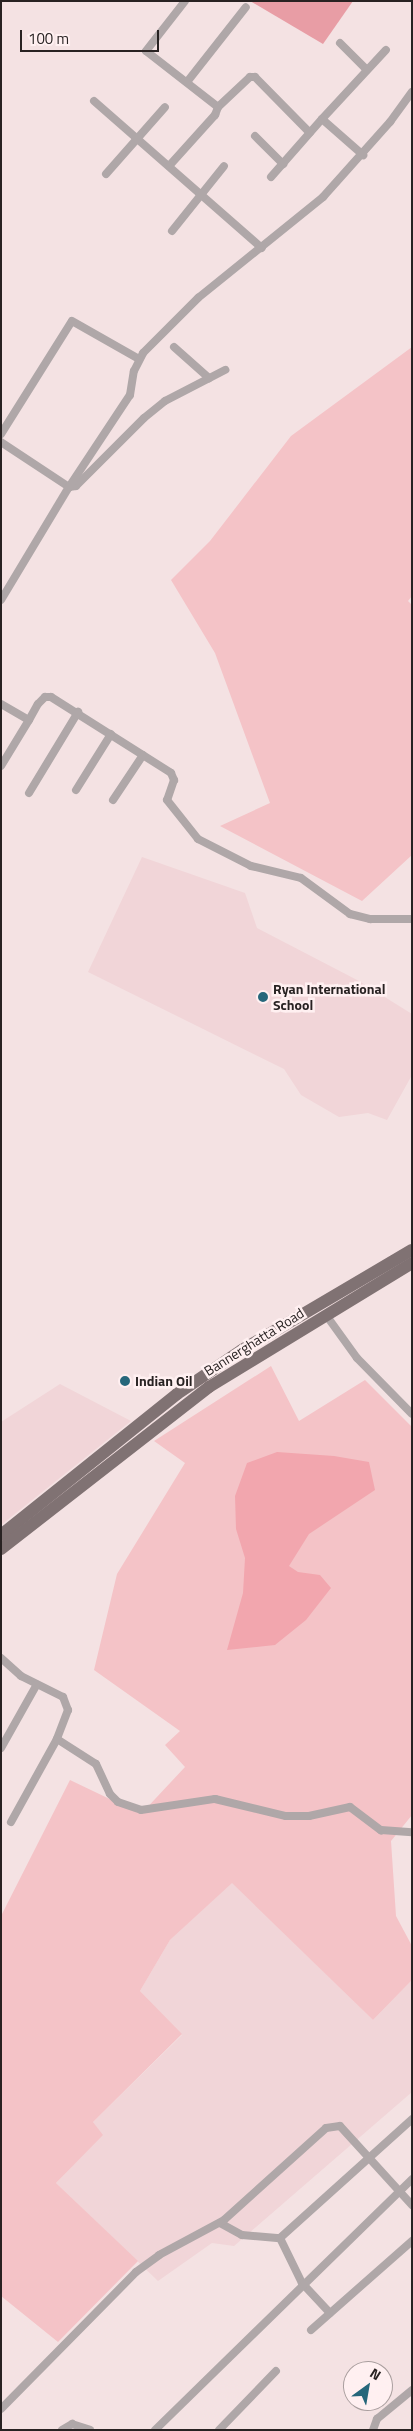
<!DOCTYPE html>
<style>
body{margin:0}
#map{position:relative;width:413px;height:2431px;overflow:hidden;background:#f4e2e3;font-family:"Titillium Web",sans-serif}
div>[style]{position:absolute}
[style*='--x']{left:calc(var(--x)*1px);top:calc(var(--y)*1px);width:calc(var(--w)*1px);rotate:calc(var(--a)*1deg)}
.built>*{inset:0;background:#f1d5d8}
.green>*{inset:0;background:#f4c3c7}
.forest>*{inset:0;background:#e89da5}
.water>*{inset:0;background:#f2a6ae}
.minor>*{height:8px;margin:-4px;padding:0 4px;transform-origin:4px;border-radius:4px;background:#afa7a8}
.primary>*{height:12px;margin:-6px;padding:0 6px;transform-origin:6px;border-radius:6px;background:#807273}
.dots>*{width:14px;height:14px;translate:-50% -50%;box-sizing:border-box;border:2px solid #fff0f1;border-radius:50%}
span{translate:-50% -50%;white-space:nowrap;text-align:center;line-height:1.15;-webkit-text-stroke:5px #fff0f1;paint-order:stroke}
.poi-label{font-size:14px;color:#282222;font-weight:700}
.left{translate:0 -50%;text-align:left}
.street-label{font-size:14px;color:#282222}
.frame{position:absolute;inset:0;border:2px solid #282222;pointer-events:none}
.north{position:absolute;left:343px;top:2361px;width:50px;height:50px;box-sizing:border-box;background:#fff0f1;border:1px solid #a99e9e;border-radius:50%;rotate:32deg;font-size:14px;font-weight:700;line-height:20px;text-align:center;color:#282222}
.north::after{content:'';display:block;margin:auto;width:18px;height:22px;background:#26677b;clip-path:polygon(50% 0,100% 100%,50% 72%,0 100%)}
.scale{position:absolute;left:20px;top:30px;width:139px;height:22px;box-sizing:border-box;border:2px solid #282222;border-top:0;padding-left:6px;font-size:15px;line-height:18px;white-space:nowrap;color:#282222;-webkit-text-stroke:4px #fff0f1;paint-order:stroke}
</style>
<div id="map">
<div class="built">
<div style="clip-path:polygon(142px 857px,245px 893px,257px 928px,359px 981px,412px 1014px,412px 1075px,387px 1120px,368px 1113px,339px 1117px,301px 1095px,284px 1069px,88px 972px)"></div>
<div style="clip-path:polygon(60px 1384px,131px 1421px,1px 1525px,1px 1422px)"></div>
<div style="clip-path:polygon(232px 1882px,373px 2020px,412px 1980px,412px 2092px,234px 2246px,212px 2243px,158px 2281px,56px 2183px,102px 2135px,93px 2122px,182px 2035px,140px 1991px,170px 1940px)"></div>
</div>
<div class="green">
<div style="clip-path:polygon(412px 347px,412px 596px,408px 601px,412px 605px,412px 855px,362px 901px,220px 826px,270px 803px,215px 653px,171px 580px,210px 541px,291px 436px)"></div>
<div style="clip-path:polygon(271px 1366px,299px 1421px,365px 1380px,412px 1427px,412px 1815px,391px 1841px,396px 1916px,412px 1946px,412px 1980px,373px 2020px,232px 1883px,170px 1940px,140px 1991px,182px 2034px,93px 2122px,103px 2135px,56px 2183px,138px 2261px,58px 2342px,1px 2296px,1px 1916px,70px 1780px,141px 1814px,185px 1767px,165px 1745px,180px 1731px,94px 1670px,117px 1574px,185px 1463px,154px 1441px)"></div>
</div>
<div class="forest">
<div style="clip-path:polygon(250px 1px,353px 1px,323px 44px)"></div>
</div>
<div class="water">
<div style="clip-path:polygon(277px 1452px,334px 1456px,369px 1462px,375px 1490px,309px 1534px,289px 1566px,298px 1572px,320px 1575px,331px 1588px,306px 1620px,275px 1645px,227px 1650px,243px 1593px,245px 1558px,236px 1529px,235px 1496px,247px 1463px)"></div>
</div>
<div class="minor">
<div style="--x:340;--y:43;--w:38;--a:45"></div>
<div style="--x:187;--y:82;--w:95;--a:-51.8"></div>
<div style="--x:94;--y:101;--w:223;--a:41.2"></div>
<div style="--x:218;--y:107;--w:44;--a:-43.2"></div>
<div style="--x:250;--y:77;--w:5;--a:0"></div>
<div style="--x:255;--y:77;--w:78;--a:45.5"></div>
<div style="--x:322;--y:119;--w:94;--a:-47.2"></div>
<div style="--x:255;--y:136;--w:40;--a:45"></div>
<div style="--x:169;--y:166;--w:69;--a:-48"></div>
<div style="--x:215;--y:115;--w:9;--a:-69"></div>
<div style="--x:218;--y:107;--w:91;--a:-142.1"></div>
<div style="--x:146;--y:51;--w:63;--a:-52"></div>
<div style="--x:106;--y:174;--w:89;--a:-48.6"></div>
<div style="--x:271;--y:177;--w:77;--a:-48.7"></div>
<div style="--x:322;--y:119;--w:55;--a:41.3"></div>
<div style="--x:172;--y:231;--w:83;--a:-51.3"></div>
<div style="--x:174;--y:347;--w:47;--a:41.5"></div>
<div style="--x:1;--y:434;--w:133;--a:-57.9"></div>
<div style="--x:72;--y:321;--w:77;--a:29.6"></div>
<div style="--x:1;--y:442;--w:82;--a:33.5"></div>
<div style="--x:69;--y:487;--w:7;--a:-8"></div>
<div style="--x:76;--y:486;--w:96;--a:-45"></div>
<div style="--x:144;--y:418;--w:27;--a:-39"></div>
<div style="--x:165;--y:401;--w:68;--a:-27.3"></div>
<div style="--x:1;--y:600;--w:132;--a:-59"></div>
<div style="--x:69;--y:487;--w:110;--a:-56.5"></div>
<div style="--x:130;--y:395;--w:24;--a:-81"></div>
<div style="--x:134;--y:371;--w:20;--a:-63"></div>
<div style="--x:143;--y:353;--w:78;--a:-45"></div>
<div style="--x:198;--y:298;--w:161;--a:-38.9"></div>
<div style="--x:323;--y:197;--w:101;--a:-48.2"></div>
<div style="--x:390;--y:122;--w:37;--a:-54"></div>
<div style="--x:1;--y:704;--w:32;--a:30"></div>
<div style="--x:29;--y:720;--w:18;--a:-61"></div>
<div style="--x:38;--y:704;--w:10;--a:-45"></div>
<div style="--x:45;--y:697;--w:6;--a:0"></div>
<div style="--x:51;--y:697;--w:142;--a:32.3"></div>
<div style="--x:171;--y:773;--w:8;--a:67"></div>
<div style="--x:174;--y:780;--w:21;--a:109"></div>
<div style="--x:167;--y:800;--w:50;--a:51.5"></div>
<div style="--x:198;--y:839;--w:59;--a:27"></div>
<div style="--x:251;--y:866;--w:51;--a:13.5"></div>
<div style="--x:301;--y:878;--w:61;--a:36.3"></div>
<div style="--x:350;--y:914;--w:21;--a:14"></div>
<div style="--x:370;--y:919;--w:42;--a:0"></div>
<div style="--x:1;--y:766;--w:54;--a:-58.7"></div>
<div style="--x:76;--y:790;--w:66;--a:-58"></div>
<div style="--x:29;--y:793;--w:95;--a:-58.8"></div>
<div style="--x:113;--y:800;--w:54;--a:-56.3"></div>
<div style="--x:326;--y:1315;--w:53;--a:54.2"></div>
<div style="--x:357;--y:1358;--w:78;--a:45.5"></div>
<div style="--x:1;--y:1658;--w:27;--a:42"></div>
<div style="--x:21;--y:1676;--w:47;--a:26.6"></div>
<div style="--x:63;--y:1697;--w:14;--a:69"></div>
<div style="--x:68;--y:1710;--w:31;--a:111"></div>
<div style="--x:57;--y:1739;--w:95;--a:119"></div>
<div style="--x:57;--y:1739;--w:46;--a:32.7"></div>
<div style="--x:96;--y:1764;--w:33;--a:65"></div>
<div style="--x:110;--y:1794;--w:11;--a:45"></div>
<div style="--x:118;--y:1802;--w:24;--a:19"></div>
<div style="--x:141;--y:1810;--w:75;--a:-8.5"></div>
<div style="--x:215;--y:1799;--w:73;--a:13.5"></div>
<div style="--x:286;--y:1816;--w:23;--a:0"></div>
<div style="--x:309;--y:1816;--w:42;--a:-12.4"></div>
<div style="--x:350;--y:1807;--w:39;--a:37"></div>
<div style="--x:381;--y:1830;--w:31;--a:4"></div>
<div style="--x:1;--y:1748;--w:73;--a:-60.6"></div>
<div style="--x:220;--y:2223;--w:25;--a:29"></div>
<div style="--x:242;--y:2235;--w:38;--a:5"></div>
<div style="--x:280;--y:2238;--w:178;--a:-42"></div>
<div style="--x:280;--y:2238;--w:50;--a:63.9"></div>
<div style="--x:302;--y:2283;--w:41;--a:47"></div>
<div style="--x:311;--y:2330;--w:135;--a:-41.4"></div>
<div style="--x:1;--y:2409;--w:192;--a:-45.4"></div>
<div style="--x:136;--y:2272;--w:29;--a:-36"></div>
<div style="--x:159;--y:2255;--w:74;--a:-28.3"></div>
<div style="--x:224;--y:2220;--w:137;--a:-42"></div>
<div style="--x:326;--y:2128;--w:14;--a:-8"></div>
<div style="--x:340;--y:2126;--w:107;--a:47.7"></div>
<div style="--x:62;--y:2430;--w:12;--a:-31"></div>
<div style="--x:72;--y:2424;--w:19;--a:18"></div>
<div style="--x:155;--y:2430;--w:359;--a:-44.3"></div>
<div style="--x:219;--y:2430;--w:82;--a:-46"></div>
<div style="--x:373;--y:2430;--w:12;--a:-70"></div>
<div style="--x:377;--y:2419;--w:45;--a:-39.6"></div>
</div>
<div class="primary">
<div style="--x:1;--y:1535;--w:226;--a:-38.7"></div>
<div style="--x:177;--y:1394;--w:78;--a:-34.1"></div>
<div style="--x:242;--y:1350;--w:197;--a:-30.5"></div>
<div style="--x:1;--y:1549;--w:264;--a:-37.9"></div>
<div style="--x:209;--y:1387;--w:238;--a:-31.4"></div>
</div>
<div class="dots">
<div style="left:263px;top:997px;background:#26677b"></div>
<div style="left:125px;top:1381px;background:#26677b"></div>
</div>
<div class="poi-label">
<span class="left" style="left:273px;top:997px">Ryan International<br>School</span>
<span class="left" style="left:135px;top:1381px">Indian Oil</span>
</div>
<div class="street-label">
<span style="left:254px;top:1342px;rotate:-32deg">Bannerghatta Road</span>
</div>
<div class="frame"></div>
<div class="north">N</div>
<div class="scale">100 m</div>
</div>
